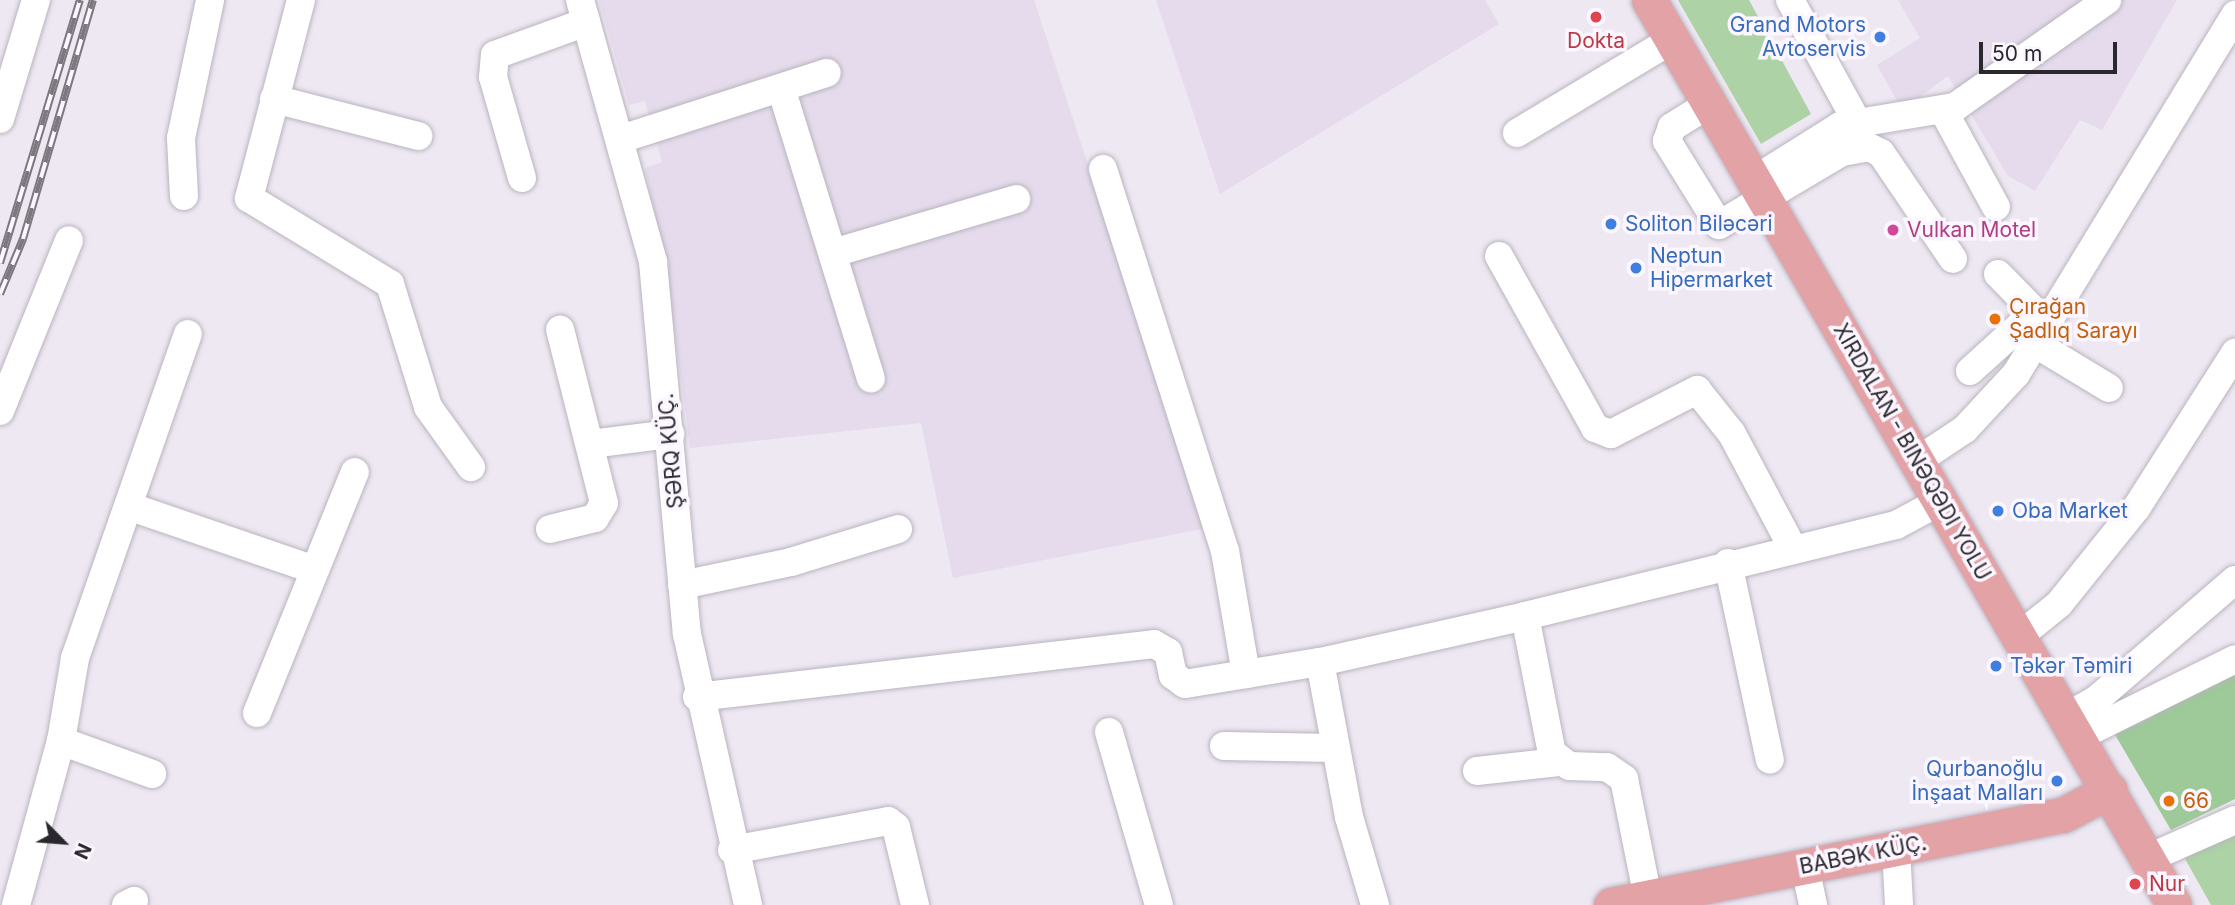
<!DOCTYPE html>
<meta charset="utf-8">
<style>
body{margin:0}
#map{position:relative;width:2235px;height:905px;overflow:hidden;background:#eee8f3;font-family:Inter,sans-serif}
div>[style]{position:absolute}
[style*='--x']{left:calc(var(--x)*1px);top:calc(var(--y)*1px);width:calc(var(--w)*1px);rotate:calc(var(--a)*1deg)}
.built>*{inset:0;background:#e5dbec}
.green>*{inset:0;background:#acd2a6}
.forest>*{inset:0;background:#9ec998}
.roads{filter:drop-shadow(0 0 2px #b9b4be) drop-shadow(0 0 2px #b9b4be)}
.minor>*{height:28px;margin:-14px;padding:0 14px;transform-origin:14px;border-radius:14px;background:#fff}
.major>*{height:35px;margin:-17.5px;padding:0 17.5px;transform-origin:17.5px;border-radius:17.5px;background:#e2a2a6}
.rail>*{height:8px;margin-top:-4px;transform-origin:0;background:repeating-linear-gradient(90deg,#fbf6ff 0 16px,#7c787f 0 32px);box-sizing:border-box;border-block:2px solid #7c787f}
.dots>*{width:19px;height:19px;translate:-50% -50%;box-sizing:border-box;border:4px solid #fbf6ff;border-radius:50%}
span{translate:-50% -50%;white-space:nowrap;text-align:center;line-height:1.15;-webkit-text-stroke:7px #fbf6ff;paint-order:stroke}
.shop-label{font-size:21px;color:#366cbe}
.right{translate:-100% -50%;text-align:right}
.left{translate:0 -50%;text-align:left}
.health-label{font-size:21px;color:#be3a42}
.hotel-label{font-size:21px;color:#b23c85}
.food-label{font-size:21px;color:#c56008}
.street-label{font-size:21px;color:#2a282c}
.north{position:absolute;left:28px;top:807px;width:70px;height:70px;-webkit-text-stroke:5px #fbf6ff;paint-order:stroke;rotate:115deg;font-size:19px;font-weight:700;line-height:28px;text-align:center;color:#2a282c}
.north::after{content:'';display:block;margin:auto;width:24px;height:32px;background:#2a282c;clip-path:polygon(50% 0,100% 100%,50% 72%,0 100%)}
.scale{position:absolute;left:1979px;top:42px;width:138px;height:32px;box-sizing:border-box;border:4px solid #2a282c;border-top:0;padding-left:9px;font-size:21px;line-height:24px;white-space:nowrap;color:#2a282c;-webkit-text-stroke:5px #fbf6ff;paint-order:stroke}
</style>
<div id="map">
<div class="built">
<div style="clip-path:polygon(599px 0,1034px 0,1207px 528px,953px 578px,921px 423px,690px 448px,666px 265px,645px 168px,662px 162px,645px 101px,629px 105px)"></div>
<div style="clip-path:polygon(1156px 0,1485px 0,1499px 24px,1220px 194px)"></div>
<div style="clip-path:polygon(1898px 0,2177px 0,2102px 130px,2080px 120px,2035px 191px,2008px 176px,1948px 76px,1902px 110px,1877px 65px,1920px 38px)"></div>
</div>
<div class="green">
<div style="clip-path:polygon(1678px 0,1749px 0,1811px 114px,1761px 144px)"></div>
<div style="clip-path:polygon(2235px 832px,2235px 905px,2211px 905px,2184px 857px)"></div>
</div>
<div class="forest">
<div style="clip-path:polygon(2235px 673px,2235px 799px,2171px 830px,2114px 733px)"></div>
</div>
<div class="roads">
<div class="minor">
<div style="--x:301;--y:0;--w:205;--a:104.7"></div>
<div style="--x:249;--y:198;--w:165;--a:31.4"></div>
<div style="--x:390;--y:284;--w:129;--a:72.8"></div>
<div style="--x:428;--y:407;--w:74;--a:54.4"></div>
<div style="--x:580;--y:0;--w:272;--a:74.4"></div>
<div style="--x:653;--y:262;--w:374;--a:84.8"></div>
<div style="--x:687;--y:634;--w:278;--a:77.3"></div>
<div style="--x:1790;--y:0;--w:137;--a:61.2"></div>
<div style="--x:781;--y:88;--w:304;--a:72.8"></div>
<div style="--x:274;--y:99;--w:149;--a:14.4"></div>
<div style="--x:1709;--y:104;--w:44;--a:148.1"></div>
<div style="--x:1672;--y:127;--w:15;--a:110"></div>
<div style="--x:1667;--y:141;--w:99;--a:58.2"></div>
<div style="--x:1719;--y:225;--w:143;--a:-30.7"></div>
<div style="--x:1842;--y:152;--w:27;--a:-10"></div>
<div style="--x:1869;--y:147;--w:13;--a:27"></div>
<div style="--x:1881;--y:153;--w:128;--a:55.8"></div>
<div style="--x:1944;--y:112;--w:108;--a:61.3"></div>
<div style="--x:0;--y:119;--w:124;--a:-73.2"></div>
<div style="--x:1517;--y:133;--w:181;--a:-31"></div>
<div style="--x:621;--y:139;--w:216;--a:-17.8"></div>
<div style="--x:1103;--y:169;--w:401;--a:72.3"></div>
<div style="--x:1225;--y:551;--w:125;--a:80.3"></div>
<div style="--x:522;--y:178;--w:105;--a:-106"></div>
<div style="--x:493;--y:77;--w:22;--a:-85"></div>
<div style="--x:495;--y:55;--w:97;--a:-19.9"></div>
<div style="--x:1754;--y:180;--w:102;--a:-32.1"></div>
<div style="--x:1840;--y:126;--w:117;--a:-9.4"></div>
<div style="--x:1955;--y:107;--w:186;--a:-35.1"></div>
<div style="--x:184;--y:196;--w:58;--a:-93"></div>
<div style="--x:181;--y:138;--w:141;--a:-78.1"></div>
<div style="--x:833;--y:253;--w:191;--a:-16.4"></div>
<div style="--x:1499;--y:256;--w:197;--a:60.8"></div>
<div style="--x:1595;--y:428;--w:17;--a:21"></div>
<div style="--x:1611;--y:434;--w:97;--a:-27.1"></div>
<div style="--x:1697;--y:390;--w:56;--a:51.5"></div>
<div style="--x:1732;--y:434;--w:126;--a:62"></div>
<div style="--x:1998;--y:274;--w:71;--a:45.6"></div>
<div style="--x:2036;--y:344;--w:85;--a:31.1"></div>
<div style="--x:1970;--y:371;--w:88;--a:-42.2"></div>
<div style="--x:0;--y:411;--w:184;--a:-68"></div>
<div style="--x:591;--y:444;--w:80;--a:-7.2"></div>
<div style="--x:1917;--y:461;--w:58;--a:-33.7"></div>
<div style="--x:1965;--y:429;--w:75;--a:-47.2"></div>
<div style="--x:2016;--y:374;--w:421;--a:-58.6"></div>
<div style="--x:131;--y:507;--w:194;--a:18.9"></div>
<div style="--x:550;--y:529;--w:46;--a:-13.7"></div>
<div style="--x:595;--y:518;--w:17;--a:-59"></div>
<div style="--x:604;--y:503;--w:179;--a:-104.2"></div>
<div style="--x:1728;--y:563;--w:201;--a:78"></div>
<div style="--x:682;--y:585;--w:111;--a:-11.9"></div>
<div style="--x:791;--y:562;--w:112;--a:-17.1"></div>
<div style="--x:1525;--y:616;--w:140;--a:78.9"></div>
<div style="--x:1552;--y:753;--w:21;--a:37"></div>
<div style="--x:1569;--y:766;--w:38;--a:2"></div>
<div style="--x:1607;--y:767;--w:21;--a:35"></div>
<div style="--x:1624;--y:779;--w:121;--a:78.6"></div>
<div style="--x:2018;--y:637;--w:53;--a:-38.8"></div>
<div style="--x:2059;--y:604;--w:124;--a:-51.2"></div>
<div style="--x:2137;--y:507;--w:183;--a:-57.5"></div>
<div style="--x:1320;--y:662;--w:158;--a:79.4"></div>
<div style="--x:1349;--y:817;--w:92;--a:73.5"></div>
<div style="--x:697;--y:697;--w:460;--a:-6.6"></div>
<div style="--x:1154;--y:644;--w:16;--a:30"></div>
<div style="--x:1168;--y:652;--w:24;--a:78"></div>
<div style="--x:1173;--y:675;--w:15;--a:37"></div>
<div style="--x:1185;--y:684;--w:137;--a:-9.3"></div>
<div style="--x:1320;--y:662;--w:210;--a:-12.6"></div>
<div style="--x:1525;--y:616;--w:382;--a:-13.8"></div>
<div style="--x:1896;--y:525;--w:49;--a:-28.1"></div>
<div style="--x:257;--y:713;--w:260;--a:-67.9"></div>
<div style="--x:2066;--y:717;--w:36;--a:-30"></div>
<div style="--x:2097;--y:699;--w:182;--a:-40.8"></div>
<div style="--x:1109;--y:732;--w:180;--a:73.9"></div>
<div style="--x:2078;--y:737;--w:175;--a:-26.4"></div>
<div style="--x:61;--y:741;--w:97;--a:19.9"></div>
<div style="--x:1224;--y:746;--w:110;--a:1"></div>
<div style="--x:1477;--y:771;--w:82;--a:-6.3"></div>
<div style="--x:1896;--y:849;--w:56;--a:86.9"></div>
<div style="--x:732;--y:850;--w:159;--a:-10.5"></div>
<div style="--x:888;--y:821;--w:10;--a:37"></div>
<div style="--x:896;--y:827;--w:80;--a:76.3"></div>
<div style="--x:2149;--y:858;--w:94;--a:-23.8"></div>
<div style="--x:1805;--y:867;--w:39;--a:78"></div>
<div style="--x:16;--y:905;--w:170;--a:-74.7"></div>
<div style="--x:61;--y:741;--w:84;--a:-80.4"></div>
<div style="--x:75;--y:658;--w:343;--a:-70.8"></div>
<div style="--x:126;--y:905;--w:9;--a:-27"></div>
</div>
<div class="major">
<div style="--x:1649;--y:0;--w:1046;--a:59.88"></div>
<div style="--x:1611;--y:905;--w:461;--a:-11.3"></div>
<div style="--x:2063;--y:815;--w:53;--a:-28"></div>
</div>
</div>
<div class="rail">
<div style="--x:0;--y:263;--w:275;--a:-73.1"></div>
<div style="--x:0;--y:294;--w:60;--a:-67.3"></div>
<div style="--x:23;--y:239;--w:249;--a:-73.7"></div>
</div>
<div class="dots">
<div style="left:1596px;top:17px;background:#e0444e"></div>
<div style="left:1880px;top:37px;background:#3f7fe0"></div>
<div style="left:1611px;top:224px;background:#3f7fe0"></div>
<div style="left:1893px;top:230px;background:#d1479c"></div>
<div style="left:1636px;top:268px;background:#3f7fe0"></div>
<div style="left:1995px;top:319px;background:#e8710a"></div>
<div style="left:1998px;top:511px;background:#3f7fe0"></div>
<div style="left:1996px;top:666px;background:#3f7fe0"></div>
<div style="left:2057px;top:781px;background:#3f7fe0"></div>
<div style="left:2169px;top:801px;background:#e8710a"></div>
<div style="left:2135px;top:884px;background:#e0444e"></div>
</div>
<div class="shop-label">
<span class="right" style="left:1866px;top:37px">Grand Motors<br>Avtoservis</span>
<span class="left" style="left:1625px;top:224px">Soliton Biləcəri</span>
<span class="left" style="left:1650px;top:268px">Neptun<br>Hipermarket</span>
<span class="left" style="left:2012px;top:511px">Oba Market</span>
<span class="left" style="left:2010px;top:666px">Təkər Təmiri</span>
<span class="right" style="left:2043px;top:781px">Qurbanoğlu<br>İnşaat Malları</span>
</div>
<div class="health-label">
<span style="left:1596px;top:41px">Dokta</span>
<span class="left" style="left:2149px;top:884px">Nur</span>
</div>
<div class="hotel-label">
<span class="left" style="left:1907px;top:230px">Vulkan Motel</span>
</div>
<div class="food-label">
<span class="left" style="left:2009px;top:319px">Çırağan<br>Şadlıq Sarayı</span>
<span class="left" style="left:2183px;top:801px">66</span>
</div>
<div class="street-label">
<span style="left:671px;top:451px;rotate:-95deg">ŞƏRQ KÜÇ.</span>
<span style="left:1912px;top:452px;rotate:60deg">XIRDALAN - BINƏQƏDI YOLU</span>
<span style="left:1863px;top:855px;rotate:-11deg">BABƏK KÜÇ.</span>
</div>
<div class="north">N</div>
<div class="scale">50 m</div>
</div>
